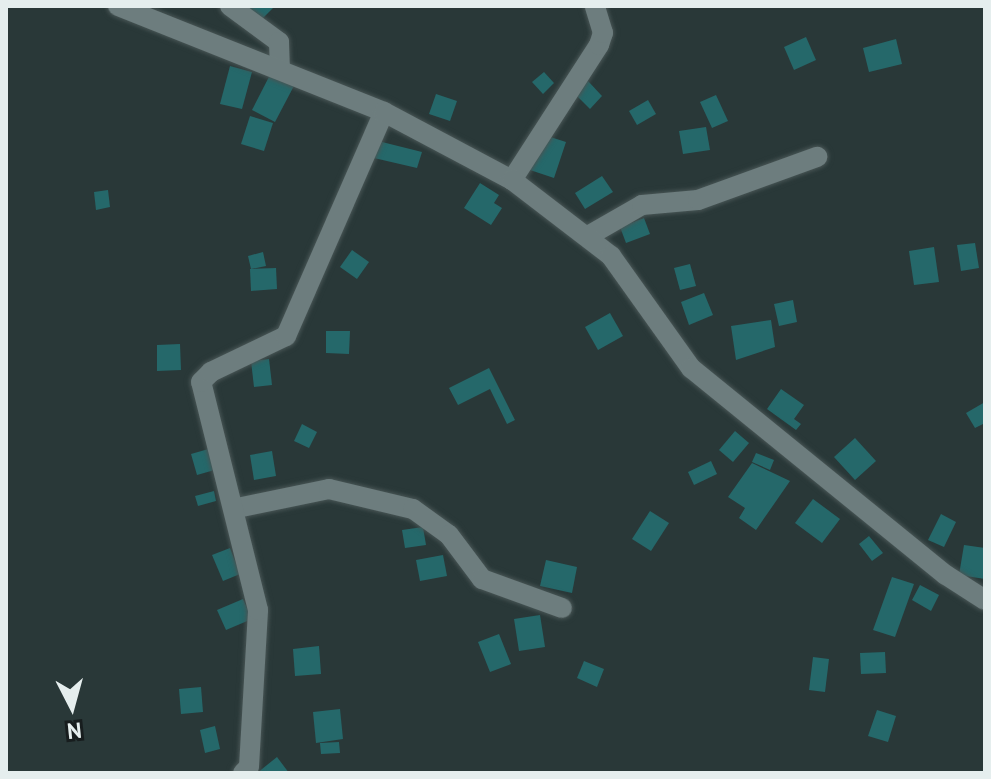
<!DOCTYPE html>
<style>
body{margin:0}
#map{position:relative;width:991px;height:779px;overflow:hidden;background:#293838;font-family:"PT Sans",sans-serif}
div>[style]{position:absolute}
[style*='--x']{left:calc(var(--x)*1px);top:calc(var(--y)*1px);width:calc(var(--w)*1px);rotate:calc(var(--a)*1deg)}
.building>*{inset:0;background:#25686a}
.roads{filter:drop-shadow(0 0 2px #485555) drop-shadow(0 0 2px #485555)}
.minor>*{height:20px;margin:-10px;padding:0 10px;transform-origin:10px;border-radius:10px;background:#6d7d7e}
.secondary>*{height:20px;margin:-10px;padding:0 10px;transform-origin:10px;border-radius:10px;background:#6d7d7e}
span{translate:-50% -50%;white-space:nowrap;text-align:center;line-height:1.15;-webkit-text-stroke:6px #171d1e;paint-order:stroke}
.frame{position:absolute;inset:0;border:8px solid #e5eeee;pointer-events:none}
.north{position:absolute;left:32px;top:667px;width:80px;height:80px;-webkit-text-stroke:6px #171d1e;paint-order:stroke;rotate:174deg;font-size:22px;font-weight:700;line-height:32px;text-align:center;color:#e5eeee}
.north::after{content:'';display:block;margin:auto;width:28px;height:36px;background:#e5eeee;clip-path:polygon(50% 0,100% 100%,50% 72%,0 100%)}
</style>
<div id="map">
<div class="building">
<div style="clip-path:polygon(245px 6px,275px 6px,261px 20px)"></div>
<div style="clip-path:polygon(806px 37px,816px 60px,794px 70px,784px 47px)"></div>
<div style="clip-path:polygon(896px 39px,902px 64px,869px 72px,863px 48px)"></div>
<div style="clip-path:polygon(230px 66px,252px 72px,242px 109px,220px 104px)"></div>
<div style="clip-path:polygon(272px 71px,296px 82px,275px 122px,252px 110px)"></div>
<div style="clip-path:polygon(544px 72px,554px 83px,543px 94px,532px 82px)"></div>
<div style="clip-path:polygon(588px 81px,602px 96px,590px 109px,575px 94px)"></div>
<div style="clip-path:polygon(436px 94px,457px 101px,450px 121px,429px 114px)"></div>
<div style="clip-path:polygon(716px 95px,728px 121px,712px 128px,700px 102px)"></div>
<div style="clip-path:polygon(648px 100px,656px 114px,637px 125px,629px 111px)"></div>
<div style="clip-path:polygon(250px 116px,273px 123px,264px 151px,241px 144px)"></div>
<div style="clip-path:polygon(706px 127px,710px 150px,683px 154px,679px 131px)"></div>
<div style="clip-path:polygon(541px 134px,566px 142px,554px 178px,530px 170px)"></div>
<div style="clip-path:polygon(378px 141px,422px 152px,417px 168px,374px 158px)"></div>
<div style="clip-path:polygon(602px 176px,613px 192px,585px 209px,575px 193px)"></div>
<div style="clip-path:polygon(480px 183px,499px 195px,494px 203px,502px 208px,491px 225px,464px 208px)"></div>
<div style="clip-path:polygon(108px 190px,110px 207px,96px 210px,94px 192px)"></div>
<div style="clip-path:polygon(644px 218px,650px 234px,626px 243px,620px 227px)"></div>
<div style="clip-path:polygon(975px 243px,979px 268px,961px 271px,957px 245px)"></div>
<div style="clip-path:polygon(934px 247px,939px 282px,914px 285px,909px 251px)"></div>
<div style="clip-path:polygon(352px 250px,369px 262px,357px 279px,340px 267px)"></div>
<div style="clip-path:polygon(263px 252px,266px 266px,251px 269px,248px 256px)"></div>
<div style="clip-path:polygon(690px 264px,696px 286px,680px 290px,674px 268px)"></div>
<div style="clip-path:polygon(276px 268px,277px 289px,251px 291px,250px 269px)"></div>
<div style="clip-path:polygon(704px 293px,713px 315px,689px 325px,681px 302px)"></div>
<div style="clip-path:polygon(793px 300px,797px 322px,779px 326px,774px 304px)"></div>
<div style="clip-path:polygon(610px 313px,623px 336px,598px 350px,585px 327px)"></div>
<div style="clip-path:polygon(771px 320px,775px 347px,736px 360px,731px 326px)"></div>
<div style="clip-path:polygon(326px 331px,350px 331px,349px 354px,326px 353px)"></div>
<div style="clip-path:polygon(180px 344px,181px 370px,157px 371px,157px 345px)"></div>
<div style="clip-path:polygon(269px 359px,272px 385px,254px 387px,251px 361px)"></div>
<div style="clip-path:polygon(489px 368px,515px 420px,507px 424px,490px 389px,458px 405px,449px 388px)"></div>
<div style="clip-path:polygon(781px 389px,804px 405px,794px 419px,801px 424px,796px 430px,767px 409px)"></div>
<div style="clip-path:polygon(985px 402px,985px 423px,975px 428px,966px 413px)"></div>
<div style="clip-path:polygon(302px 424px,317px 432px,309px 448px,294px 441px)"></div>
<div style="clip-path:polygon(735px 431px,749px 443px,733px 462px,719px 450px)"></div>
<div style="clip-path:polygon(855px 438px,876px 461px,855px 480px,834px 457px)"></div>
<div style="clip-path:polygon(212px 448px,218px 469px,197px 475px,191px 454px)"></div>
<div style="clip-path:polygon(272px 451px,276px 476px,254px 480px,250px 455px)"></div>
<div style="clip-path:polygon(756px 453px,774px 460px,770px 470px,752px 462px)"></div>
<div style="clip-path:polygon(711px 461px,717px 474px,694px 485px,688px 472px)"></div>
<div style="clip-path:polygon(752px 463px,790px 481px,756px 530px,739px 518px,745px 508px,728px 497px)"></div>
<div style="clip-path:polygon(214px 491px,216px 501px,198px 506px,195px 496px)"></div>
<div style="clip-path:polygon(813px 499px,840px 519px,822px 543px,795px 523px)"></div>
<div style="clip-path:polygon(650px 511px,669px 523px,651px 551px,632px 539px)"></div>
<div style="clip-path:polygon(941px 514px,956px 522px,944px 547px,928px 540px)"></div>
<div style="clip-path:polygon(423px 527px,426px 545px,405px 548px,402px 530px)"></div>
<div style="clip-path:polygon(869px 536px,883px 553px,872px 561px,859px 544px)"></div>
<div style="clip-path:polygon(964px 545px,985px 548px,985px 579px,959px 575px)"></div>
<div style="clip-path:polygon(230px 548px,240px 574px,223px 581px,212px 555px)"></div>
<div style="clip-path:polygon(443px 555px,447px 576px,420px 581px,416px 560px)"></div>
<div style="clip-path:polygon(546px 560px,577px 567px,572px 593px,540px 586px)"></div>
<div style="clip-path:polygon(892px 577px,914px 584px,895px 637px,873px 630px)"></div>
<div style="clip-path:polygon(920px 585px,939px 595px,931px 611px,912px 600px)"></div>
<div style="clip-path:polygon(243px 599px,252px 619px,226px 630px,217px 610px)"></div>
<div style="clip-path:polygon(540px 615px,545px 647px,519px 651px,514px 619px)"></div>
<div style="clip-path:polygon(499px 634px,511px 664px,490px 672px,478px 642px)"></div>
<div style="clip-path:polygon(319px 646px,321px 674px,295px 676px,293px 649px)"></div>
<div style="clip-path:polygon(885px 652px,886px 673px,861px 674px,860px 653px)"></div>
<div style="clip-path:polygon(813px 657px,829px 659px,825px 692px,809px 690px)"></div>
<div style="clip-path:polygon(584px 661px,604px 669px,597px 687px,577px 678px)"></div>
<div style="clip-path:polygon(201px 687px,203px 712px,181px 714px,179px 689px)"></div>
<div style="clip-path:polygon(340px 709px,343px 739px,316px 743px,313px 712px)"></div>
<div style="clip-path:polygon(877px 710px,896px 716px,888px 742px,868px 736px)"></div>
<div style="clip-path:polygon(215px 726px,220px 749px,205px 753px,200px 730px)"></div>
<div style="clip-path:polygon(339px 742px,340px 753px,321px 754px,320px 743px)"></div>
<div style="clip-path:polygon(277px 757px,289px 773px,257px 773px)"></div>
</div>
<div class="roads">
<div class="minor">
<div style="--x:230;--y:6;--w:61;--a:36.3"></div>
<div style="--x:279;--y:42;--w:25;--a:88"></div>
<div style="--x:512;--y:180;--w:161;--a:-57.2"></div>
<div style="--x:599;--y:45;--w:13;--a:-72"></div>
<div style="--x:603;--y:33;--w:28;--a:-107"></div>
<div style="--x:588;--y:236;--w:62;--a:-29.9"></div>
<div style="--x:642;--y:205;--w:56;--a:-5.1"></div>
<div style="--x:698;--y:200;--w:127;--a:-19.9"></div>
<div style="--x:237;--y:508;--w:94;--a:-11.7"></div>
<div style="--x:329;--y:489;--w:86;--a:13.4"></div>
<div style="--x:413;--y:509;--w:44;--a:35.8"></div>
<div style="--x:449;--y:535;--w:55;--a:53.1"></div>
<div style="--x:482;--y:579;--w:85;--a:19.9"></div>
<div style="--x:243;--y:773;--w:8;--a:-45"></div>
<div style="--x:249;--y:767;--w:157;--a:-86.7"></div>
<div style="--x:258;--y:610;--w:235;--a:-104"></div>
<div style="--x:201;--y:382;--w:14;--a:-45"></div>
<div style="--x:211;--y:372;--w:83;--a:-25.6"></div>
<div style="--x:286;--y:336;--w:244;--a:-66.4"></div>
</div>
<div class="secondary">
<div style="--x:118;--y:6;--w:286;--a:21.7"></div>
<div style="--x:384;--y:112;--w:145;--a:28"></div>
<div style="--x:512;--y:180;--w:125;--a:37.5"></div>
<div style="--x:611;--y:256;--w:138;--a:54.5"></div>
<div style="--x:691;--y:368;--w:328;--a:39.1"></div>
<div style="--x:946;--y:575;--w:46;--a:32.7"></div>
</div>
</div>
<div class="frame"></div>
<div class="north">N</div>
</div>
